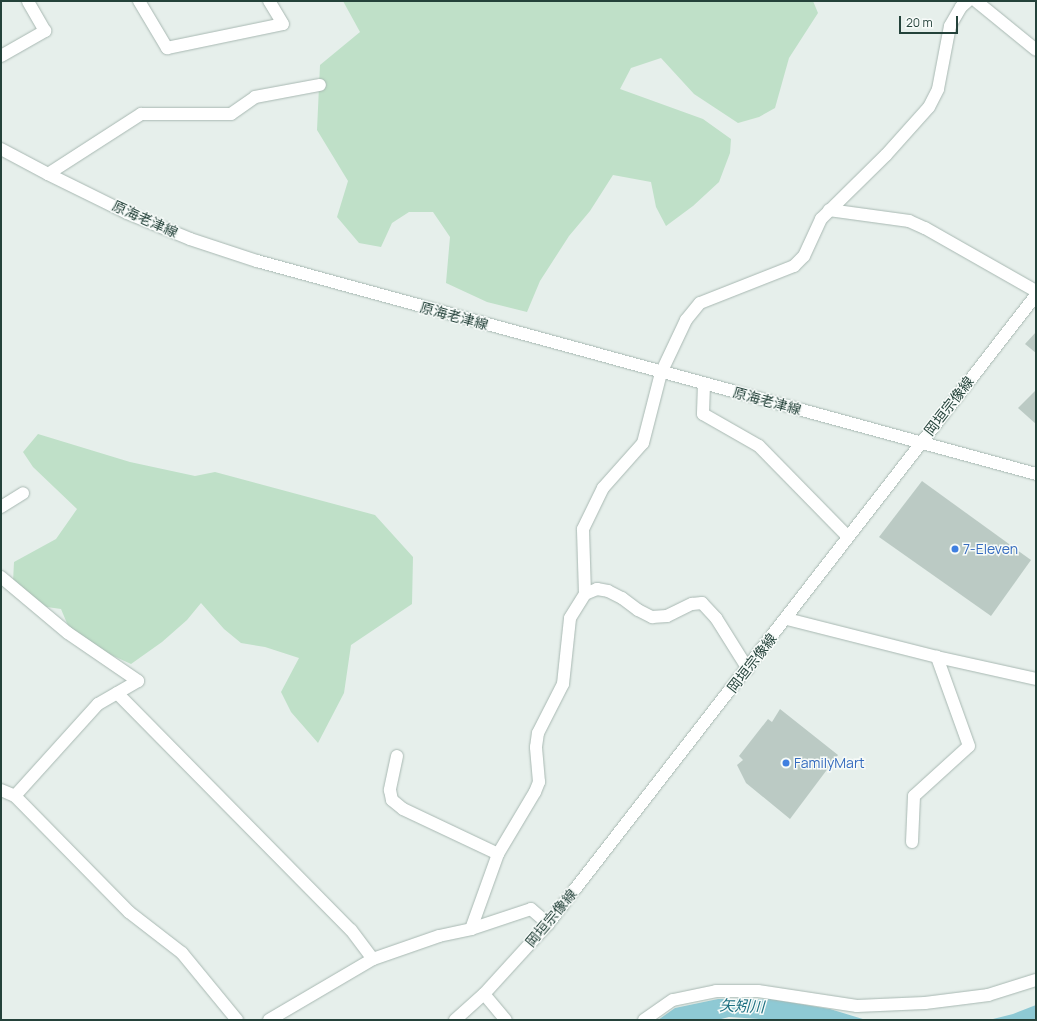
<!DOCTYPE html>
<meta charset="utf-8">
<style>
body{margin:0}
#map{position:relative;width:1037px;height:1021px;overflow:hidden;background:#e6efeb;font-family:Manrope,"Noto Sans JP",sans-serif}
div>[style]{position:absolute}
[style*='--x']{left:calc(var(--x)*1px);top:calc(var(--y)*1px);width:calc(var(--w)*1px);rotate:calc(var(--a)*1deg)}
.green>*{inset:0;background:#bfe0c8}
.water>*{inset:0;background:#8ec9d4}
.building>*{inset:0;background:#bbcac4}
.roads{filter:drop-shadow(0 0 1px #a8b8b2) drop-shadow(0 0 1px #a8b8b2)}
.street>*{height:12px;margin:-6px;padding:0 6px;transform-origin:6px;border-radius:6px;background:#fff}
.secondary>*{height:12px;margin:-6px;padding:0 6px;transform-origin:6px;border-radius:6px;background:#fff}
.dots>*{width:11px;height:11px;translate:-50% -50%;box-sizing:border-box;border:2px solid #f7fbf9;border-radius:50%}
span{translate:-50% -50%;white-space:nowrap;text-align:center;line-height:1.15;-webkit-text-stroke:3px #f7fbf9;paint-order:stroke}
.street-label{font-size:14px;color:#24423a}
.shop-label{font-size:14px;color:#366cbe}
.left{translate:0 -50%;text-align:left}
.water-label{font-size:15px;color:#1c6f80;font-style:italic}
.frame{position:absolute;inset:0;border:2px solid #24423a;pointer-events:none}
.scale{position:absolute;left:899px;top:16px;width:59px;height:18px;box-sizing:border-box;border:2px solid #24423a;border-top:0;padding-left:5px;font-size:12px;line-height:14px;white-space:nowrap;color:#24423a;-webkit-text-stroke:3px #f7fbf9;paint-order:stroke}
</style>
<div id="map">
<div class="green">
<div style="clip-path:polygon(343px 1px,813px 1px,818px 13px,789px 58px,775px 108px,759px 117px,738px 123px,694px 94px,661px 58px,631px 68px,620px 89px,703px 119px,731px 139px,730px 153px,719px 182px,693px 206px,666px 226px,656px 207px,651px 182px,613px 175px,590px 211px,569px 236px,540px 281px,527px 312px,487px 302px,446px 283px,450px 237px,433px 212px,409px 212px,392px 223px,381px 247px,359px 243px,337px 217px,348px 181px,317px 130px,320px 65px,360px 32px)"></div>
<div style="clip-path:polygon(38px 434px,130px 462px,195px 476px,215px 472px,375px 515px,413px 557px,412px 604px,351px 645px,344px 693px,318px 743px,291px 712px,281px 692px,299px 658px,265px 647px,241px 643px,224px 629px,201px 603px,187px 620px,162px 642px,131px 664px,96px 648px,69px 628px,61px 609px,40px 606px,13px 582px,14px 562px,56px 539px,77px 509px,33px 467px,23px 452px)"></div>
</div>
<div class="water">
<div style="clip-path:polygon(718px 999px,770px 999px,830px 1009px,866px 1020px,777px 1020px,729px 1017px,717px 1020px,658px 1020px,675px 1008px)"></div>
<div style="clip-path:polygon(1036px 1005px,1036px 1020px,989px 1020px,1013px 1014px)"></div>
</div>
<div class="building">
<div style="clip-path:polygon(1036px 332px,1036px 353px,1025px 344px)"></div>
<div style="clip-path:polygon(1036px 390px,1036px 424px,1018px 408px)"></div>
<div style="clip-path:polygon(922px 481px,1031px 560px,991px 616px,879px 537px)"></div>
<div style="clip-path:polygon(780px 709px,838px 755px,790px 819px,746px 783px,737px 765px,743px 760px,739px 756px,768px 719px,772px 722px)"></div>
</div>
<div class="roads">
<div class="street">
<div style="--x:139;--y:1;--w:55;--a:59.2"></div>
<div style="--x:167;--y:48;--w:118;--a:-11.7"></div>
<div style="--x:283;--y:24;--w:27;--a:-121"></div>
<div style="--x:1;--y:56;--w:51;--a:-29.6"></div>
<div style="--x:45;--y:31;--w:34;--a:-120"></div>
<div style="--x:48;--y:174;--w:111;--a:-32.8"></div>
<div style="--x:141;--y:114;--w:90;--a:0"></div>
<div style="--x:231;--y:114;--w:29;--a:-35"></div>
<div style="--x:255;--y:97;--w:66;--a:-10.5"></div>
<div style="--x:829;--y:210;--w:81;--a:7.8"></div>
<div style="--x:909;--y:221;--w:17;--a:24"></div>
<div style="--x:925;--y:228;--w:128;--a:29.6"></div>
<div style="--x:704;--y:384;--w:30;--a:92"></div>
<div style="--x:703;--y:414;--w:64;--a:29.7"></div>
<div style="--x:759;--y:446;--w:127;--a:45.6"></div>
<div style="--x:1;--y:507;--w:26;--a:-32"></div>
<div style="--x:1;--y:577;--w:87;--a:39.9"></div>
<div style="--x:68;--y:633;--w:85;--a:34.4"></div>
<div style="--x:138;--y:681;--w:46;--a:150.1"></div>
<div style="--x:98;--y:704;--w:124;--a:132.1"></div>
<div style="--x:585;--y:594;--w:13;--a:-23"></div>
<div style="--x:597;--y:589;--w:11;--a:10"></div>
<div style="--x:608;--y:591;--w:16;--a:27"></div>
<div style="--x:622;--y:598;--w:20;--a:37"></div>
<div style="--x:638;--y:610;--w:16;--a:27"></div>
<div style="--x:652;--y:617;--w:15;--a:-4"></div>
<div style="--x:667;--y:616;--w:28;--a:-26"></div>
<div style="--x:692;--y:604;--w:10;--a:-6"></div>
<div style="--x:702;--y:603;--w:21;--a:47"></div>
<div style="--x:716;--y:618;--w:60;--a:57.9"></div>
<div style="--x:787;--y:619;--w:155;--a:14.2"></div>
<div style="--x:937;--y:657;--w:101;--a:12.5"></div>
<div style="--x:117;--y:693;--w:333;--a:45.4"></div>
<div style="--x:351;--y:930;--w:36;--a:53"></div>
<div style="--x:397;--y:756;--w:35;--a:102"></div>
<div style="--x:390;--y:790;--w:10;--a:79"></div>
<div style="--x:392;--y:800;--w:14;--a:39"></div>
<div style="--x:403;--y:809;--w:105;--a:25.3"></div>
<div style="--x:1;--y:790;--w:15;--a:23"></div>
<div style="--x:15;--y:796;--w:163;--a:45.5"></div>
<div style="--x:129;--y:912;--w:67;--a:37.7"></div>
<div style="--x:182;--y:953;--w:87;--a:50.6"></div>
<div style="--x:912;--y:842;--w:46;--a:-87.5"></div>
<div style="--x:914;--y:796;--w:74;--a:-42.3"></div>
<div style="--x:969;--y:746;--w:95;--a:-109.8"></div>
<div style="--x:471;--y:929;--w:80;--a:-70.2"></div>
<div style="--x:498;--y:854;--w:72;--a:-59.2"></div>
<div style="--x:535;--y:792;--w:11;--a:-68"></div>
<div style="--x:539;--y:782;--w:35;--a:-95"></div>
<div style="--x:536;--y:747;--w:14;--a:-82"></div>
<div style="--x:538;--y:733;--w:55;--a:-63"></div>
<div style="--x:563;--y:684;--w:66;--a:-83.9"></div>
<div style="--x:570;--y:618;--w:28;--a:-58"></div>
<div style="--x:585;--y:594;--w:65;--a:-91.8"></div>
<div style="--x:583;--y:529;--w:46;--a:-64"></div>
<div style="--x:603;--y:488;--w:60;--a:-48.4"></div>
<div style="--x:643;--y:443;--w:72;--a:-75.6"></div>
<div style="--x:661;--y:373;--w:59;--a:-64.7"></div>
<div style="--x:686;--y:320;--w:22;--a:-51"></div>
<div style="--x:700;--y:303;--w:101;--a:-21.5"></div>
<div style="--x:794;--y:266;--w:14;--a:-45"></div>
<div style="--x:804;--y:256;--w:41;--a:-65.3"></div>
<div style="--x:821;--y:219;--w:91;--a:-44.6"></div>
<div style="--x:886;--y:155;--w:64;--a:-48.1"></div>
<div style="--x:929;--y:107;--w:20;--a:-63"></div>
<div style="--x:938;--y:89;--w:64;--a:-79.2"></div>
<div style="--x:950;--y:26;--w:22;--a:-60"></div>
<div style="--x:961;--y:7;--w:9;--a:-41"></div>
<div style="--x:484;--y:994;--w:34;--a:50"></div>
<div style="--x:269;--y:1020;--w:121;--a:-30.4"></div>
<div style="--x:373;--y:959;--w:70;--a:-19.2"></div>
<div style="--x:439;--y:936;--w:33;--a:-12"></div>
<div style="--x:471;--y:929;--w:63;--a:-18.4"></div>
<div style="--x:531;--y:909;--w:23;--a:41"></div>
<div style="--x:644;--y:1020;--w:35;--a:-35"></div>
<div style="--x:673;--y:1000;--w:44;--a:-11.8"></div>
<div style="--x:716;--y:991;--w:42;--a:0"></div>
<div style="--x:758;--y:991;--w:100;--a:8.6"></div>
<div style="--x:857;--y:1006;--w:68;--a:-2.5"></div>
<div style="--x:925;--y:1003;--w:64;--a:-7.2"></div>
<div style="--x:988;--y:995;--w:50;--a:-17.4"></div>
</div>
<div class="secondary">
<div style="--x:976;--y:1;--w:77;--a:39.2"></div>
<div style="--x:1;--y:149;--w:53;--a:28"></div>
<div style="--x:48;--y:174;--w:88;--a:26.3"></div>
<div style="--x:127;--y:213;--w:68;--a:22.4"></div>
<div style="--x:190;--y:239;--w:71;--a:18.2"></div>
<div style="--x:257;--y:261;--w:808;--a:15.29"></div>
<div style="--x:455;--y:1020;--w:39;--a:-42"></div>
<div style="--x:484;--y:994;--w:95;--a:-47.6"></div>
<div style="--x:548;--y:924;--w:796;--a:-52.19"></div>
</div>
</div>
<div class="dots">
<div style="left:955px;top:549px;background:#3f7fe0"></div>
<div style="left:786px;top:763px;background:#3f7fe0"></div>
</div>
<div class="street-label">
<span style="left:145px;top:219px;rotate:24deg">原海老津線</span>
<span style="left:454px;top:316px;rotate:15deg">原海老津線</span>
<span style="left:767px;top:401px;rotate:15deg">原海老津線</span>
<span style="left:949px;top:406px;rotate:-52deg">岡垣宗像線</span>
<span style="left:752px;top:663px;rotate:-52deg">岡垣宗像線</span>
<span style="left:551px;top:918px;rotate:-50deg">岡垣宗像線</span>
</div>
<div class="shop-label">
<span class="left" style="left:963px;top:549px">7-Eleven</span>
<span class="left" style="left:794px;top:763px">FamilyMart</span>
</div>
<div class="water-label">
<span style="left:742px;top:1006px;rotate:2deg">矢矧川</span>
</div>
<div class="frame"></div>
<div class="scale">20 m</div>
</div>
